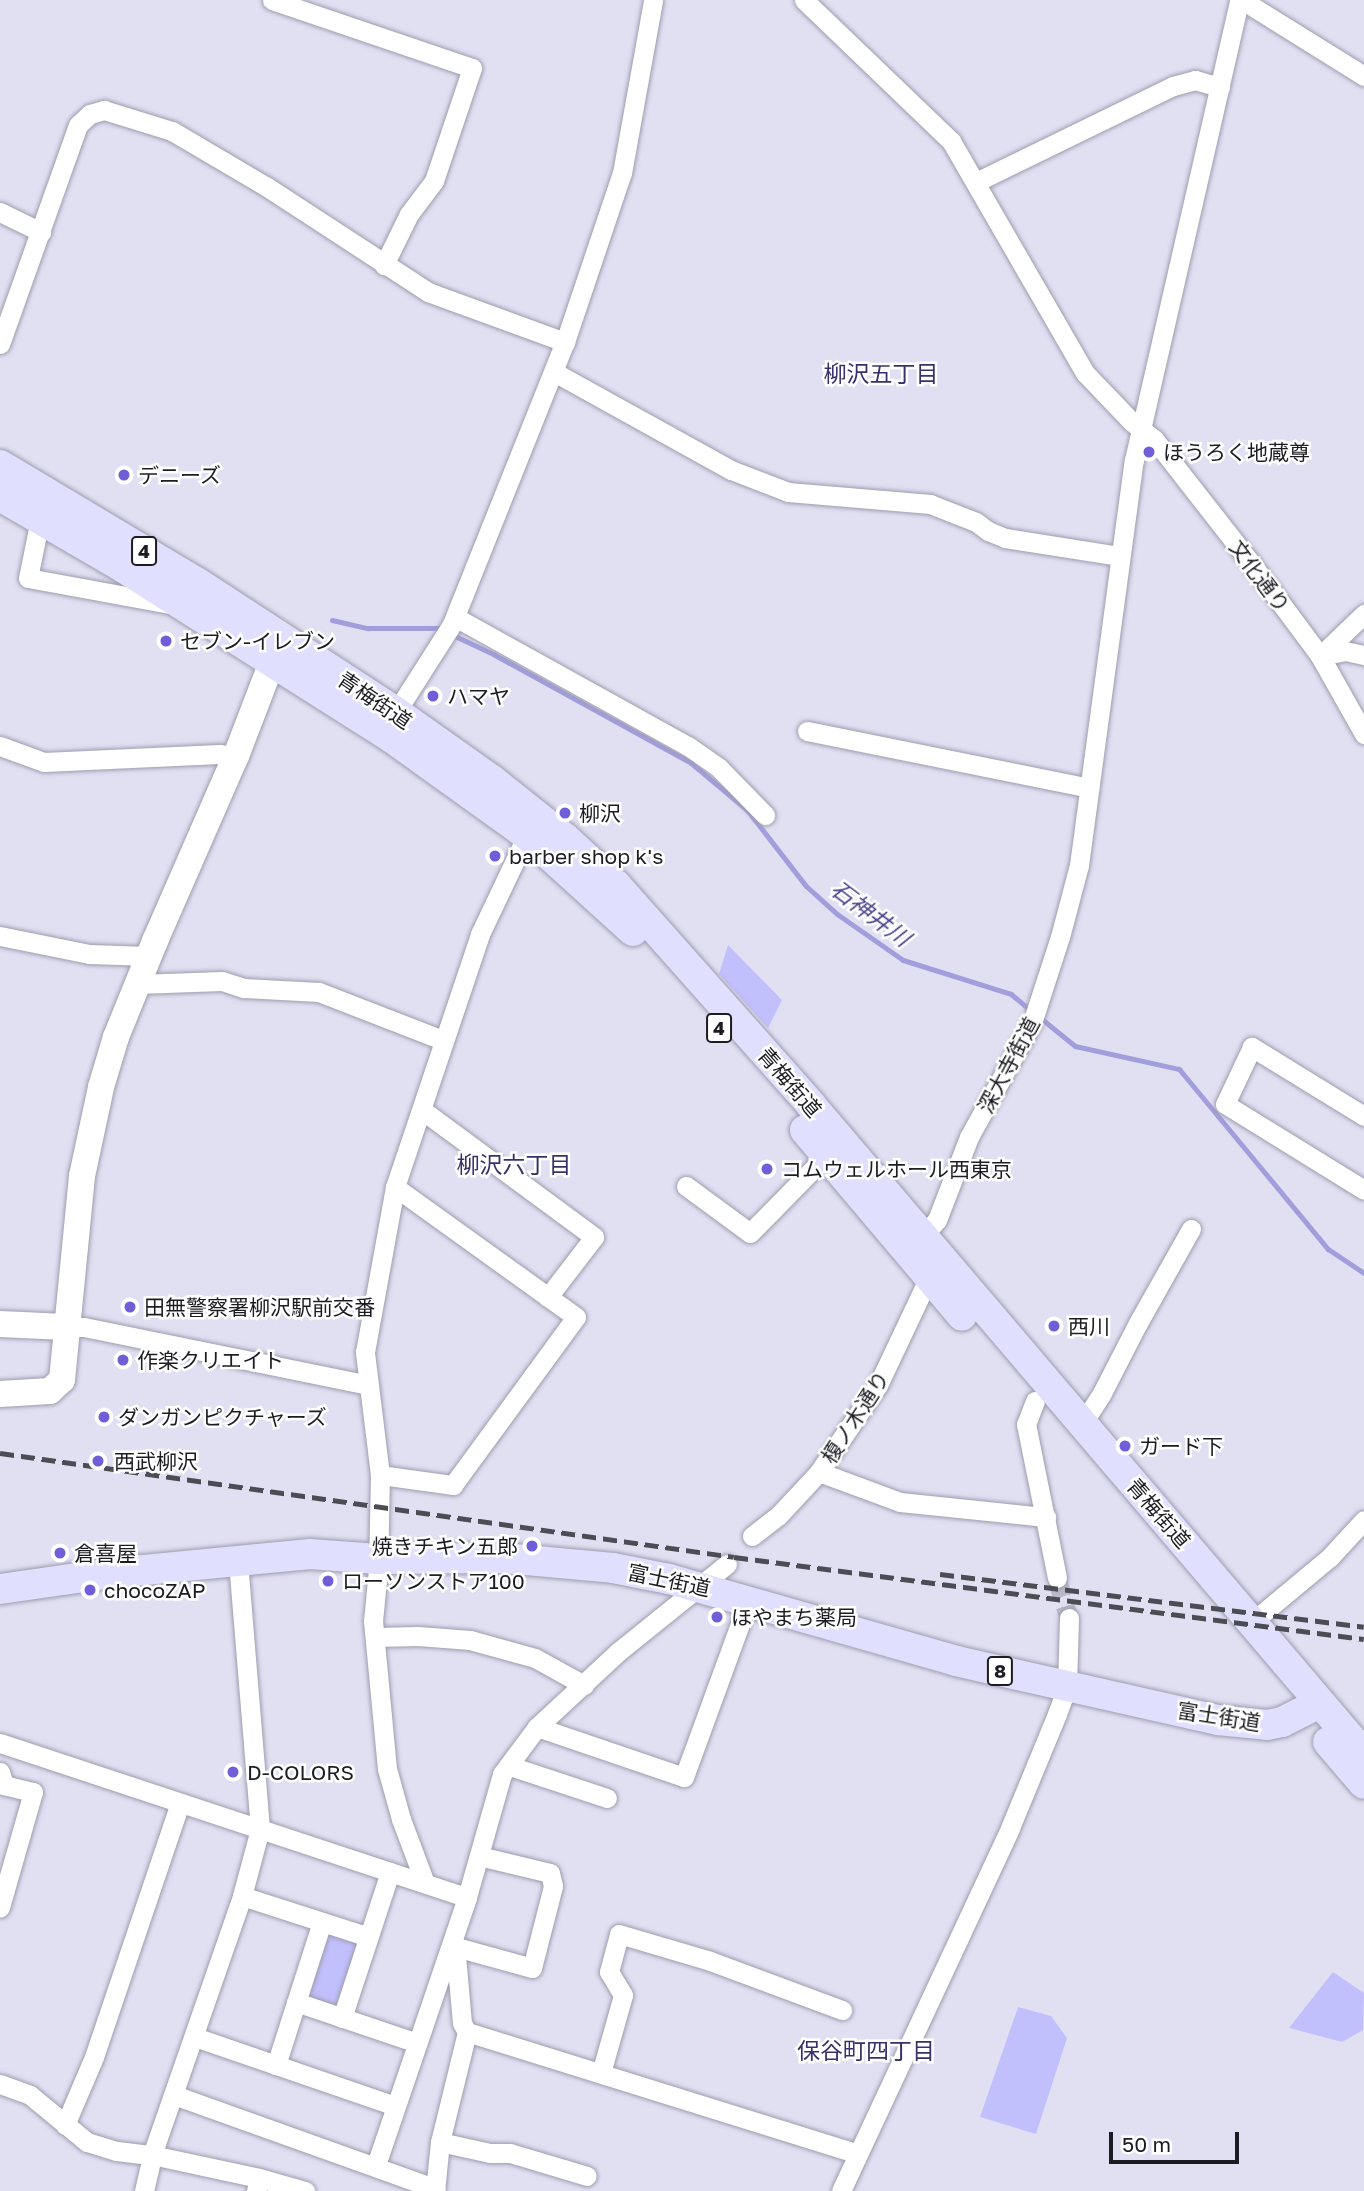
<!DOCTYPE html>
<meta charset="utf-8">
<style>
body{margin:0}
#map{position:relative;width:1364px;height:2191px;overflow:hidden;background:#e1e0f3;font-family:"Golos Text","Noto Sans JP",sans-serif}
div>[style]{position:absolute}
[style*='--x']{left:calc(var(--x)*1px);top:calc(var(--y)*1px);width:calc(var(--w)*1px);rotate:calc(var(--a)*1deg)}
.green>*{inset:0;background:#c2bffd}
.stream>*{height:5px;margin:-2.5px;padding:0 2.5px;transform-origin:2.5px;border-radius:2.5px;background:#a29edc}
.street-tunnel>*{height:19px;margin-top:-9.5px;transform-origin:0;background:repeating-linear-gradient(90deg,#bab9c9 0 19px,transparent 0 29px)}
.roads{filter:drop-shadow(0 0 2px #9d9dae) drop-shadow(0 0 2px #9d9dae)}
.street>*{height:19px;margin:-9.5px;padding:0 9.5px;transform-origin:9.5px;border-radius:9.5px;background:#fff}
.secondary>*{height:26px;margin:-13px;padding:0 13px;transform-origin:13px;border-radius:13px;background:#fff}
.primary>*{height:30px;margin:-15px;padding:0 15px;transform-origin:15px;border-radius:15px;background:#e0e0fe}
.rail>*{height:5px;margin-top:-2.5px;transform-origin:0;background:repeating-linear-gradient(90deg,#4c4c55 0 14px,transparent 0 21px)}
.dots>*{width:19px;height:19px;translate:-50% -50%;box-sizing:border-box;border:4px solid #fff;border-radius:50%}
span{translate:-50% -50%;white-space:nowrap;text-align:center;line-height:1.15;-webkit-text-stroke:5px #fff;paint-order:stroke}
.shield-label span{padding:2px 5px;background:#fff;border:2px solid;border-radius:5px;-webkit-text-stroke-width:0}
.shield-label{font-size:19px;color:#1c1c22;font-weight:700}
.poi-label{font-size:21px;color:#1c1c22}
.left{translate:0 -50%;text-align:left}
.right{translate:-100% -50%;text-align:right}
.street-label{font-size:21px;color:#1c1c22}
.neighbourhood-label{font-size:23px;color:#39306c}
.water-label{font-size:23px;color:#4c428c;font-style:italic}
.scale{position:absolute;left:1109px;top:2132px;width:130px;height:32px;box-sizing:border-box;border:4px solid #1c1c22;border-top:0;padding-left:9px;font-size:21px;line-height:24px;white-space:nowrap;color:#1c1c22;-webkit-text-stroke:5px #fff;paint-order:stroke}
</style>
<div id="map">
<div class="green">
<div style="clip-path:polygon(728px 945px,782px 1000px,768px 1028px,719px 974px)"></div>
<div style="clip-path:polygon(322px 1922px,369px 1937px,342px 2018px,296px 2002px)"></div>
<div style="clip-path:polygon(1333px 1972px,1364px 1993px,1363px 2030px,1342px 2042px,1289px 2028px)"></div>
<div style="clip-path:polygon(1018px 2007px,1051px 2016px,1067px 2038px,1036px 2134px,980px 2117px)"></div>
</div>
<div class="stream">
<div style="--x:332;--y:620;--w:37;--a:13"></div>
<div style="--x:368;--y:628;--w:70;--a:0"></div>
<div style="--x:438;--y:628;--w:61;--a:25.3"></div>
<div style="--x:493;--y:654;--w:226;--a:28.8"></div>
<div style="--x:691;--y:763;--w:73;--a:40"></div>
<div style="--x:747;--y:810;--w:96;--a:52.2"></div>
<div style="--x:806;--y:886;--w:42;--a:42.1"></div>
<div style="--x:837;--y:914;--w:80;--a:34.9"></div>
<div style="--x:903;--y:960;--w:113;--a:17.5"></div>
<div style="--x:1011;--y:994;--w:25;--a:40"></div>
<div style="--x:1038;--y:1016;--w:48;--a:39"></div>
<div style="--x:1075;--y:1046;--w:107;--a:12.5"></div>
<div style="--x:1179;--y:1069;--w:234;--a:50.4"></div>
<div style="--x:1328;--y:1249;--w:43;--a:33.7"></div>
</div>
<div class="street-tunnel">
<div style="--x:1057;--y:1578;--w:42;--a:73.3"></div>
</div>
<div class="roads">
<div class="street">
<div style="--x:272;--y:0;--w:211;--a:18.8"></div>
<div style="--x:472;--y:68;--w:119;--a:108.6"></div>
<div style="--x:434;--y:181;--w:41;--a:127.1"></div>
<div style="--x:409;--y:214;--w:57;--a:116.1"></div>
<div style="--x:804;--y:0;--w:204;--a:43.8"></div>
<div style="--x:951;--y:141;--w:268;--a:60"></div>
<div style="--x:1085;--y:373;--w:68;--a:46.2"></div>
<div style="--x:1132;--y:422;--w:28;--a:38"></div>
<div style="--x:1154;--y:439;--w:157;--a:52"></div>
<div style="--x:1251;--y:563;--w:116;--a:53.4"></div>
<div style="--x:1320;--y:656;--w:90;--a:60.6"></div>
<div style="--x:1242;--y:0;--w:144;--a:31.9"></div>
<div style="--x:976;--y:182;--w:219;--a:-26"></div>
<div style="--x:1173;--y:86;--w:23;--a:-15"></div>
<div style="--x:1195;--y:80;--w:26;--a:16"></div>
<div style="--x:0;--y:212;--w:46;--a:26"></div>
<div style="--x:0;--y:344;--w:232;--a:-70.4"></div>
<div style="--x:78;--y:125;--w:16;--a:-43"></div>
<div style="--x:90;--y:114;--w:15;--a:-16"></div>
<div style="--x:104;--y:110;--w:71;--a:17.2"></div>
<div style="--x:172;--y:131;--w:110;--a:30.5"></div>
<div style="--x:267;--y:187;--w:192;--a:33.1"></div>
<div style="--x:428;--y:292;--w:146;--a:20.1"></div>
<div style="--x:554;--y:372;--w:202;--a:29"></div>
<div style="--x:731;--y:470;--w:61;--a:21.1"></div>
<div style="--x:788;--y:492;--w:143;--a:4.8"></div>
<div style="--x:930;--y:504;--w:49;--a:21.4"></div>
<div style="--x:976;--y:522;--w:15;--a:37"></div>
<div style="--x:988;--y:531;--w:18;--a:22"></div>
<div style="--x:1005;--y:538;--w:115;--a:9"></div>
<div style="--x:40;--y:519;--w:60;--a:101.5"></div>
<div style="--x:28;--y:578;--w:144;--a:10.4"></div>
<div style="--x:455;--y:617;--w:266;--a:29"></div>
<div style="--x:688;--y:746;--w:38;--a:35"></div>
<div style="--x:719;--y:768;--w:66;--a:45.6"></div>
<div style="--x:1320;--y:656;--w:61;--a:-43.7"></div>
<div style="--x:1320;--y:656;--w:25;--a:-11"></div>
<div style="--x:1345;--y:651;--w:19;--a:12"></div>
<div style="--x:396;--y:712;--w:104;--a:-57.5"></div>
<div style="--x:452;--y:624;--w:304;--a:-68.2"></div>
<div style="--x:565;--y:342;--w:178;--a:-71.4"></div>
<div style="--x:622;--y:173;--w:176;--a:-79.8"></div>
<div style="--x:807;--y:731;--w:288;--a:11.4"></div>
<div style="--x:0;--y:746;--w:47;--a:20"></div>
<div style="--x:44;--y:762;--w:175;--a:-2.6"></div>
<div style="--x:219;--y:754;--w:17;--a:7"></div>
<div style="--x:0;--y:936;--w:91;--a:11.4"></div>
<div style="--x:89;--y:954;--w:59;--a:1.9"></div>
<div style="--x:137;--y:984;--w:85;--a:-2"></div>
<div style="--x:222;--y:981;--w:23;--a:18"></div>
<div style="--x:244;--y:988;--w:75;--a:3.1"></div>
<div style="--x:319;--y:992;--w:133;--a:21.2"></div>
<div style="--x:422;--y:1110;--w:214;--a:36.4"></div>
<div style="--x:594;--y:1237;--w:76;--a:127.5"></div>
<div style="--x:1364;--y:1116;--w:132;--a:-148.4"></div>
<div style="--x:1252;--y:1047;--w:63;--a:115.3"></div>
<div style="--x:1225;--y:1104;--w:163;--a:31.7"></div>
<div style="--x:686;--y:1186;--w:79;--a:36.3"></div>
<div style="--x:750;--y:1233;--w:110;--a:-45.4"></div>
<div style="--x:916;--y:1244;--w:32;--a:-49"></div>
<div style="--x:937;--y:1220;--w:89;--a:-68.9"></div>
<div style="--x:969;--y:1137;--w:130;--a:-61.1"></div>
<div style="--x:1032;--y:1023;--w:90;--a:-72"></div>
<div style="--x:1060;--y:937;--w:74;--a:-75.2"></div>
<div style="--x:1079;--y:865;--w:409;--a:-82.3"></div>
<div style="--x:1134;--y:460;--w:472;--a:-77.1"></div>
<div style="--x:65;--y:1327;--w:19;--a:0"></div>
<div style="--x:84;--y:1327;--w:290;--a:11.5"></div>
<div style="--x:1035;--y:1401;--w:25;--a:111"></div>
<div style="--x:1026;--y:1424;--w:157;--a:78.6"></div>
<div style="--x:1082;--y:1424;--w:37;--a:-57"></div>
<div style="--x:1102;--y:1393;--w:79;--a:-62.8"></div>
<div style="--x:1138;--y:1323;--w:108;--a:-60.6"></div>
<div style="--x:819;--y:1472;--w:86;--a:20.3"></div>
<div style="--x:900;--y:1502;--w:147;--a:5.9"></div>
<div style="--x:380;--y:1475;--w:74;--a:7.8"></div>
<div style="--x:453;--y:1485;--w:208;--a:-53.8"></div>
<div style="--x:576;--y:1317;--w:223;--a:-144.3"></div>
<div style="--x:752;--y:1536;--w:33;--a:-38"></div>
<div style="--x:778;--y:1516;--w:60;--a:-47"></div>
<div style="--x:819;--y:1472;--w:105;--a:-55.9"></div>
<div style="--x:878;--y:1385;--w:119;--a:-64.7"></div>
<div style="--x:1252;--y:1622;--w:102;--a:-39.8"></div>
<div style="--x:1330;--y:1557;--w:50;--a:-47.4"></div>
<div style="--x:375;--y:1637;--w:43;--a:-1.3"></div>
<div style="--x:418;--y:1636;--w:52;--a:4.4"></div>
<div style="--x:470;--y:1640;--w:67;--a:15.5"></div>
<div style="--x:535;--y:1658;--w:56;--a:28.9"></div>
<div style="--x:537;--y:1727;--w:155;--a:18.8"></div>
<div style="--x:684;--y:1777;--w:189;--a:-69.9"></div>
<div style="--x:0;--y:1743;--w:492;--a:18.3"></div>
<div style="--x:510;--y:1766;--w:102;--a:18.3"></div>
<div style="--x:0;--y:1772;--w:14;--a:73"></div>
<div style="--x:4;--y:1785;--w:30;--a:14"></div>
<div style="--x:33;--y:1792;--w:120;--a:106"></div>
<div style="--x:425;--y:1883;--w:68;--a:-110.6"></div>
<div style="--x:401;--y:1819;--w:52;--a:-105.6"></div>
<div style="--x:387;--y:1769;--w:149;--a:-95.4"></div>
<div style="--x:373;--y:1621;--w:51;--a:-84.4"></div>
<div style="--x:378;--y:1570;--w:95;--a:-88.8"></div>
<div style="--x:380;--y:1475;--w:124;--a:-97"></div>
<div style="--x:365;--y:1352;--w:168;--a:-79.7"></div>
<div style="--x:395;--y:1187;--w:267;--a:-71.4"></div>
<div style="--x:480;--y:934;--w:110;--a:-64.6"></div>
<div style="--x:242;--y:1896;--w:133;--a:17.9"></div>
<div style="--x:456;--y:1947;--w:79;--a:15.4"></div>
<div style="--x:532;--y:1968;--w:85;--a:-75.6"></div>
<div style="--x:553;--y:1886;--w:13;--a:-103"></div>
<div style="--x:550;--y:1873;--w:73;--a:-166.5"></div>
<div style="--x:296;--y:2002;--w:128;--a:18.7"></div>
<div style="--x:342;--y:2018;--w:154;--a:-71.8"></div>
<div style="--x:467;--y:2032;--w:407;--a:17.3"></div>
<div style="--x:195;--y:2037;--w:212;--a:19"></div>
<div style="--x:276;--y:2065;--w:150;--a:-72.2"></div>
<div style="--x:601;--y:2073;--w:81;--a:-74.2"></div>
<div style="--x:623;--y:1995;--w:27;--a:-121"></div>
<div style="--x:609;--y:1972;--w:39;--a:-75"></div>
<div style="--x:619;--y:1934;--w:95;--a:16.5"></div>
<div style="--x:710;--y:1961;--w:141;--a:20.4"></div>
<div style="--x:0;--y:2084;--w:32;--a:20"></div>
<div style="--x:30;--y:2095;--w:74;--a:39.5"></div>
<div style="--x:87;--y:2142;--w:31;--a:17"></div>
<div style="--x:117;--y:2151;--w:35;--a:7"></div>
<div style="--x:152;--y:2155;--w:109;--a:12.1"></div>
<div style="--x:174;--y:2095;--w:278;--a:19.7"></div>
<div style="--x:65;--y:2125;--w:74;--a:-66.9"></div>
<div style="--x:94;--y:2057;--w:268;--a:-71.3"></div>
<div style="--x:440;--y:2142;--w:51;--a:12.4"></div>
<div style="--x:490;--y:2153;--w:20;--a:0"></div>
<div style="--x:510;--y:2153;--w:80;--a:16.6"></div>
<div style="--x:376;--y:2165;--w:283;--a:-71.2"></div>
<div style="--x:467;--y:1897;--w:128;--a:-74.1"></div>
<div style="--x:502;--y:1774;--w:59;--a:-53.3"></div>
<div style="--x:537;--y:1727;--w:110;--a:-42.8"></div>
<div style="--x:618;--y:1652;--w:140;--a:-38.9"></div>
<div style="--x:144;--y:2191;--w:37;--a:-77"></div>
<div style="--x:152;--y:2155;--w:274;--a:-70.8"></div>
<div style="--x:242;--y:1896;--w:69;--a:-75"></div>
<div style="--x:260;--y:1829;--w:271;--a:-94.7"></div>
<div style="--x:256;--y:2191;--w:13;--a:-77"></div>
<div style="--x:259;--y:2178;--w:48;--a:15.8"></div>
<div style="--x:435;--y:2191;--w:49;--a:-84.2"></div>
<div style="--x:440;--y:2142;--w:113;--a:-76.2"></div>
<div style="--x:467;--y:2032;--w:10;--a:-119"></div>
<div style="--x:462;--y:2023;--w:78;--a:-95.1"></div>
<div style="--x:841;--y:2191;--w:400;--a:-65"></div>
<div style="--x:1010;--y:1828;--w:123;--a:-67.6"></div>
<div style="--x:1057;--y:1714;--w:30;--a:-70"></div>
<div style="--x:1067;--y:1686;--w:68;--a:-88.3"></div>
</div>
<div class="secondary">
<div style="--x:0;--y:1324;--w:65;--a:2.6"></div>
<div style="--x:0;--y:1394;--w:50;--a:-3.4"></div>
<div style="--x:50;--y:1391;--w:16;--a:-43"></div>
<div style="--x:62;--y:1380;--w:205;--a:-84.4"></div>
<div style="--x:82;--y:1176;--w:91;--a:-77.9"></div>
<div style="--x:101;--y:1087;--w:52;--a:-73.3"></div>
<div style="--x:116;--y:1037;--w:104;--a:-67.9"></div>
<div style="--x:155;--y:941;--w:202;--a:-66.4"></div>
<div style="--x:236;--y:756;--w:101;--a:-69"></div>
<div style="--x:272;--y:662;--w:20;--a:-57"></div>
</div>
<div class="primary">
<div style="--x:0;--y:465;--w:230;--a:30.8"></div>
<div style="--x:198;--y:583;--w:236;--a:33.1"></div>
<div style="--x:396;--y:712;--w:118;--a:35.3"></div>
<div style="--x:492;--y:780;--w:95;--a:38.6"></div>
<div style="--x:566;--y:839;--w:68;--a:42.6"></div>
<div style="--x:616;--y:885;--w:294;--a:48.4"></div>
<div style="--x:811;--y:1105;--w:853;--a:49.57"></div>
<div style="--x:0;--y:496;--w:143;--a:30.1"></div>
<div style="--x:124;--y:568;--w:317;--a:32.4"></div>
<div style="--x:392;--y:738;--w:166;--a:35.7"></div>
<div style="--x:527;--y:835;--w:143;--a:42.2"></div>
<div style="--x:805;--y:1130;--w:243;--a:49.8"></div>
<div style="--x:0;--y:1589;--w:114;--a:-8.1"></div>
<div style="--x:113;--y:1573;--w:198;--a:-5.5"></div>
<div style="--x:310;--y:1554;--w:68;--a:4.2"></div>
<div style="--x:378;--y:1559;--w:126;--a:-0.5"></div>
<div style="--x:504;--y:1558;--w:109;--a:5.2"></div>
<div style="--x:613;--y:1568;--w:57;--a:11.1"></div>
<div style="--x:669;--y:1579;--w:298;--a:15.9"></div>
<div style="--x:956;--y:1661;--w:269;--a:12.7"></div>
<div style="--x:1218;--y:1720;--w:49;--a:5.8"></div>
<div style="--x:1267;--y:1725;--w:15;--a:-11"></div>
<div style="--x:1282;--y:1722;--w:42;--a:-26.6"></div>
<div style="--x:1328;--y:1742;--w:55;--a:49.4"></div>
</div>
</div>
<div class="rail">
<div style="--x:0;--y:1453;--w:741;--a:8.06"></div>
<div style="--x:734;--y:1557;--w:635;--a:7.42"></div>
<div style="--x:940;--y:1574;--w:427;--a:7.1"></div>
</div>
<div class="dots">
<div style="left:1149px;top:452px;background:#705dd7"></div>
<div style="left:124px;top:475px;background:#705dd7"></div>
<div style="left:166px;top:641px;background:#705dd7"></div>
<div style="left:433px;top:696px;background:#705dd7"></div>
<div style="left:565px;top:813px;background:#705dd7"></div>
<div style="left:495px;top:856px;background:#705dd7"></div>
<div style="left:767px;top:1169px;background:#705dd7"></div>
<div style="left:130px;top:1307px;background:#705dd7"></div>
<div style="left:1054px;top:1326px;background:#705dd7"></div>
<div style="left:123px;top:1360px;background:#705dd7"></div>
<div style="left:104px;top:1417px;background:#705dd7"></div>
<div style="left:1125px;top:1446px;background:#705dd7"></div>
<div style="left:98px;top:1461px;background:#705dd7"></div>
<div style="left:532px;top:1546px;background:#705dd7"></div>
<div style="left:60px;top:1553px;background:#705dd7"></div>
<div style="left:328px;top:1581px;background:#705dd7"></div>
<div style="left:90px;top:1590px;background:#705dd7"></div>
<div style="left:717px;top:1617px;background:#705dd7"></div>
<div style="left:233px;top:1772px;background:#705dd7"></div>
</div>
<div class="shield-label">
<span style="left:144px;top:551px">4</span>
<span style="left:719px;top:1028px">4</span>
<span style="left:1000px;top:1671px">8</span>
</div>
<div class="poi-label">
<span class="left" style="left:1163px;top:452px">ほうろく地蔵尊</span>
<span class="left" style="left:138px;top:475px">デニーズ</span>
<span class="left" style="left:180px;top:641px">セブン-イレブン</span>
<span class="left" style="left:447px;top:696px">ハマヤ</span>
<span class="left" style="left:579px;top:813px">柳沢</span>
<span class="left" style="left:509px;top:856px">barber shop k's</span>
<span class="left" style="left:781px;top:1169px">コムウェルホール西東京</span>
<span class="left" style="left:144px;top:1307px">田無警察署柳沢駅前交番</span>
<span class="left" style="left:1068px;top:1326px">西川</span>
<span class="left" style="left:137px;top:1360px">作楽クリエイト</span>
<span class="left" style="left:118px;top:1417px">ダンガンピクチャーズ</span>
<span class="left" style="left:1139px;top:1446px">ガード下</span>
<span class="left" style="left:114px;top:1461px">西武柳沢</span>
<span class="right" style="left:518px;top:1546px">焼きチキン五郎</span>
<span class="left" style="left:74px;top:1553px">倉喜屋</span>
<span class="left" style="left:342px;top:1581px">ローソンストア100</span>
<span class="left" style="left:104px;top:1590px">chocoZAP</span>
<span class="left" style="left:731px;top:1617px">ほやまち薬局</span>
<span class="left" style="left:247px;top:1772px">D-COLORS</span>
</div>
<div class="street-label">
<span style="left:1260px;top:576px;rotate:53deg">文化通り</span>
<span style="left:375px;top:700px;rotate:34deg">青梅街道</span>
<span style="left:1008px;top:1065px;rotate:-62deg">深大寺街道</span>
<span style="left:790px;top:1082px;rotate:49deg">青梅街道</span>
<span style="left:855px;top:1417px;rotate:-57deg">榎ノ木通り</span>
<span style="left:1159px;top:1513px;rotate:49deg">青梅街道</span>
<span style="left:669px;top:1580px;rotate:12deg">富士街道</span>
<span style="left:1219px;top:1716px;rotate:9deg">富士街道</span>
</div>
<div class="neighbourhood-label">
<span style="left:881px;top:373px">柳沢五丁目</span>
<span style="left:514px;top:1164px">柳沢六丁目</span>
<span style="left:866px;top:2050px">保谷町四丁目</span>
</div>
<div class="water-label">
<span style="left:871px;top:913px;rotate:37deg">石神井川</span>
</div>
<div class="scale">50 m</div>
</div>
